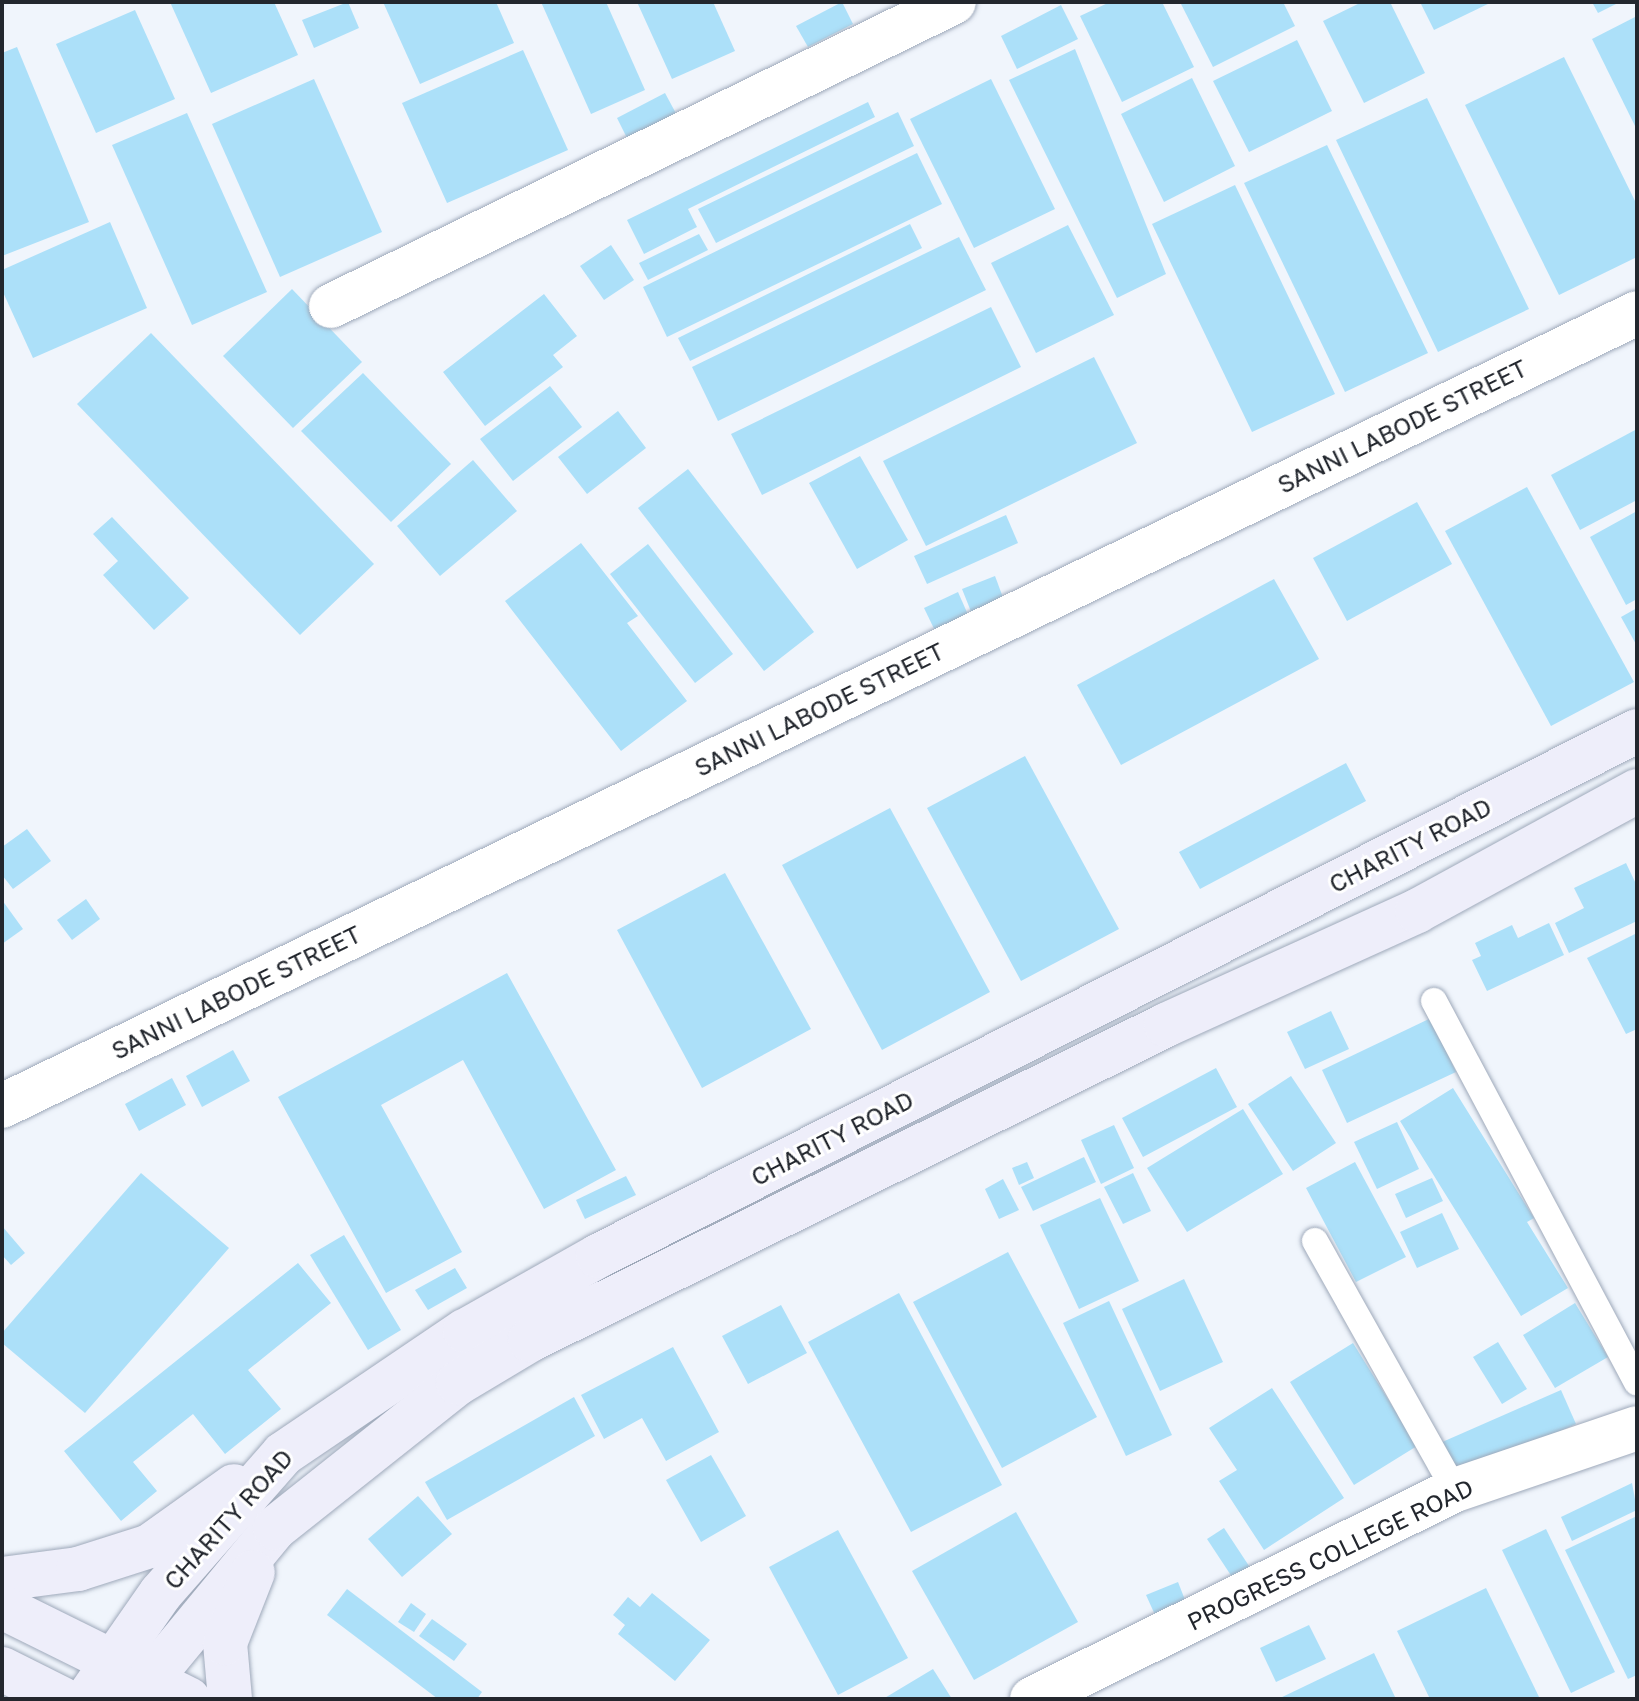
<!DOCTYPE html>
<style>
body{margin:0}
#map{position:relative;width:1639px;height:1701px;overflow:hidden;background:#f0f5fc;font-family:"Golos Text",sans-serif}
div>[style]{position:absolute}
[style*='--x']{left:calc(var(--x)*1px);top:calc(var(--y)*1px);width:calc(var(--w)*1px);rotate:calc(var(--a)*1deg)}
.building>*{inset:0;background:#ace0f9}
.roads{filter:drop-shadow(0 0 2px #9ea9ba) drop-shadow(0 0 2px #9ea9ba)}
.lane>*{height:26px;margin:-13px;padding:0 13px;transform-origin:13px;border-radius:13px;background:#fff}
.street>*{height:44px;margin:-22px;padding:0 22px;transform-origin:22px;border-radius:22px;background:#fff}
.secondary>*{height:44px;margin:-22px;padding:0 22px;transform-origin:22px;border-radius:22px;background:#eeeefa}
span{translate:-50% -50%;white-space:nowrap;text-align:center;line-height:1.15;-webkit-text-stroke:6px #fff;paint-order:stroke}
.street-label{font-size:24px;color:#23272e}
.frame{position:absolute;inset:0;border:4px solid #23272e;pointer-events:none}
</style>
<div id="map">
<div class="building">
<div style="clip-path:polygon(170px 2px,274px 2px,298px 55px,211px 93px)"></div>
<div style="clip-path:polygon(348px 2px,359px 28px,314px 48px,302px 20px)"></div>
<div style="clip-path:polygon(383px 2px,496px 2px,514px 43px,420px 84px)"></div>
<div style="clip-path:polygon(541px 2px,606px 2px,645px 90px,591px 114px)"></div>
<div style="clip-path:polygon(637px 2px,713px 2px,735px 51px,672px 79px)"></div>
<div style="clip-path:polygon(842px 2px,853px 24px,808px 47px,796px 26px)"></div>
<div style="clip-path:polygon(1110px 2px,1162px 2px,1194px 67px,1122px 102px,1080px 16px)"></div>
<div style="clip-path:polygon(1180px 2px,1283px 2px,1295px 26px,1213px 67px)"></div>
<div style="clip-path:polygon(1362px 2px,1390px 2px,1425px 73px,1364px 103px,1323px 21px)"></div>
<div style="clip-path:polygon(1420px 2px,1492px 2px,1434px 30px)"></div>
<div style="clip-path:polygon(1592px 2px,1620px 2px,1598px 13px)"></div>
<div style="clip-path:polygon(1061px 5px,1078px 39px,1017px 69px,1001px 36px)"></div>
<div style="clip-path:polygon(135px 10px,175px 99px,96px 133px,56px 44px)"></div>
<div style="clip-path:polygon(1637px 16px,1637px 130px,1592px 39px)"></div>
<div style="clip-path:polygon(1297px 40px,1332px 111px,1249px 152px,1213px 81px)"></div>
<div style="clip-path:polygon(17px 47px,89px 222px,2px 256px,2px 53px)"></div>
<div style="clip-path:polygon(1075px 49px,1166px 274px,1117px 298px,1009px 80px)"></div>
<div style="clip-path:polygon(523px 50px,568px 150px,447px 203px,402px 103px)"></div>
<div style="clip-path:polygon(1564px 57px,1637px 205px,1637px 257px,1559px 295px,1465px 105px)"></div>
<div style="clip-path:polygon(1192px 78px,1235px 166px,1164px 202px,1121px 114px)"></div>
<div style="clip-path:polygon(314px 79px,382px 232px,280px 277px,212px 124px)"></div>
<div style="clip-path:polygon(991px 79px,1055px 209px,974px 248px,910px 119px)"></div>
<div style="clip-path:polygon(665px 93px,679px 119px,630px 144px,617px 118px)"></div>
<div style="clip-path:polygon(1427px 98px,1529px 309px,1438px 352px,1336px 140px)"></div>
<div style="clip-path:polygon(868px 102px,875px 117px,688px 209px,697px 227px,644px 254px,627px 220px)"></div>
<div style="clip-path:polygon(898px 112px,914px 146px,716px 243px,698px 209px)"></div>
<div style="clip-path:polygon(187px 113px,267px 292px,192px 325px,112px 145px)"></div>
<div style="clip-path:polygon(1327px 145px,1428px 353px,1345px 392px,1244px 183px)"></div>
<div style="clip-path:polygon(917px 153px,942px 204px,667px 337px,643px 287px)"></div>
<div style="clip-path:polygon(1235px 185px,1335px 394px,1252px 432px,1152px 224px)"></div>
<div style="clip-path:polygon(110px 222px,147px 308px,33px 358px,2px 290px,2px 270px)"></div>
<div style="clip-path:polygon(910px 224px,922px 248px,690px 361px,678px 338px)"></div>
<div style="clip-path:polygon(1068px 225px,1114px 315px,1036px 353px,991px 263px)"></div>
<div style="clip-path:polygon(699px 234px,708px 250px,648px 280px,639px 263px)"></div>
<div style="clip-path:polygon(959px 237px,986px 290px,718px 421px,692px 367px)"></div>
<div style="clip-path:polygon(611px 245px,634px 280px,604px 300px,580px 266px)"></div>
<div style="clip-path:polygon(292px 289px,362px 362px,293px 428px,223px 356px)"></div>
<div style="clip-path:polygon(544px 294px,577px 336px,553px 355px,563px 367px,485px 426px,443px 372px)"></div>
<div style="clip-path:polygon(991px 307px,1021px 367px,762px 495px,731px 434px)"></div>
<div style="clip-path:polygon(151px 333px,374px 564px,300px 635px,77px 404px)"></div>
<div style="clip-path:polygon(1094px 357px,1137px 443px,926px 546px,883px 461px)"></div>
<div style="clip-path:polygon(363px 373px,451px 464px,391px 522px,301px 431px)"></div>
<div style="clip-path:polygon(550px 386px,582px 427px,513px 481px,480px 439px)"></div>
<div style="clip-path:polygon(618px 411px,646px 448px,587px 494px,558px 457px)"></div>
<div style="clip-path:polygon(1637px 429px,1637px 500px,1580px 530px,1551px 475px)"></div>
<div style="clip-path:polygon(860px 456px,908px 540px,857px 569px,809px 483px)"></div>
<div style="clip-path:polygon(473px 460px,517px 511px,440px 576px,397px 526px)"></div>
<div style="clip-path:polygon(688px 469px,814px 632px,764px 671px,638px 508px)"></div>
<div style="clip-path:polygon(1527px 487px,1634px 682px,1551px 726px,1445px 531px)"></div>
<div style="clip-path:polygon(1417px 502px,1452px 564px,1347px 621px,1313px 558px)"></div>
<div style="clip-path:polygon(1637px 511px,1637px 599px,1626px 605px,1590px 537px)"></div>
<div style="clip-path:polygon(1006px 515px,1018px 543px,927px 584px,914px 556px)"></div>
<div style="clip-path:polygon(112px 517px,189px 598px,154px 630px,103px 575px,118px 561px,93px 534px)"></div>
<div style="clip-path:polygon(581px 543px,638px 616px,627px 623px,687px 701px,621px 751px,505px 601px)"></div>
<div style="clip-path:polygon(648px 544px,733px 654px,695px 683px,610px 574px)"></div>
<div style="clip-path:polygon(995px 576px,1008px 611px,976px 624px,962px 589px)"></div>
<div style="clip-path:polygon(1274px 579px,1319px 659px,1121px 765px,1077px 685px)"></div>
<div style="clip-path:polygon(958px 592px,973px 626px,940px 641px,924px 608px)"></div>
<div style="clip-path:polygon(1637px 608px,1637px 646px,1621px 617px)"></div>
<div style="clip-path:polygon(1025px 756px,1119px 929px,1021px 981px,927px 808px)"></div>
<div style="clip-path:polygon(1346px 763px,1366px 801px,1200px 889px,1179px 852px)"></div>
<div style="clip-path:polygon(890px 808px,990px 992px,882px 1050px,782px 865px)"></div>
<div style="clip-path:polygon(27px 829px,51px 861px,13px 889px,2px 875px,2px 847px)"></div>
<div style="clip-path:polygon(1626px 863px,1637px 886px,1637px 921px,1569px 953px,1555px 923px,1584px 908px,1574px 888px)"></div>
<div style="clip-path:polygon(725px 873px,811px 1029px,702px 1088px,617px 930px)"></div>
<div style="clip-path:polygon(86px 899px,100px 919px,72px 940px,57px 920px)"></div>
<div style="clip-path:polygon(2px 900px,23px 929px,2px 944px)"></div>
<div style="clip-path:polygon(1549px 923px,1564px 955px,1487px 991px,1472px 960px,1481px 956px,1475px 943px,1512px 925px,1518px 938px)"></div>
<div style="clip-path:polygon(1637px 933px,1637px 1029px,1626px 1034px,1587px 958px)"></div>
<div style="clip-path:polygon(507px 973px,616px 1170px,544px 1209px,463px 1060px,381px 1105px,462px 1252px,386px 1293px,278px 1097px)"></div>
<div style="clip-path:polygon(1331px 1011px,1349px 1049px,1305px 1069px,1287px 1032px)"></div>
<div style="clip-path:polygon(1431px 1018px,1456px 1072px,1347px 1123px,1322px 1070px)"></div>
<div style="clip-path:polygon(233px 1050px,250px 1081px,202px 1107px,186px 1076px)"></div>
<div style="clip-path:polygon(1216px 1068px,1237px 1107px,1143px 1157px,1122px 1118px)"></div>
<div style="clip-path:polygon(1291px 1076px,1336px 1143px,1293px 1171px,1248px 1104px)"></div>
<div style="clip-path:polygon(172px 1078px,186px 1105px,139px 1131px,125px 1104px)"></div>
<div style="clip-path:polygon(1453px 1088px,1534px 1218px,1527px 1222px,1568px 1288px,1521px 1316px,1400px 1121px)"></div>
<div style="clip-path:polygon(1243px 1109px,1283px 1174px,1187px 1232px,1147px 1168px)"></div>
<div style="clip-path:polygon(1397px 1122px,1419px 1169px,1377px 1189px,1354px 1142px)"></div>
<div style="clip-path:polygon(1114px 1125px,1134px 1168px,1101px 1184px,1081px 1140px)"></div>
<div style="clip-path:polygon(1084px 1157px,1096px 1182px,1033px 1211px,1021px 1187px)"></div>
<div style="clip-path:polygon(1027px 1162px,1034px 1178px,1019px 1185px,1012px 1168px)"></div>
<div style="clip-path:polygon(1355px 1162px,1406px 1257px,1356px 1282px,1306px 1188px)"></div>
<div style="clip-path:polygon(141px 1173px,229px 1248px,85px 1413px,2px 1343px,2px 1333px)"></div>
<div style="clip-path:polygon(1133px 1173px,1151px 1211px,1123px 1224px,1104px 1187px)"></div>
<div style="clip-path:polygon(626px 1176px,636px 1195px,585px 1219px,576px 1200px)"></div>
<div style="clip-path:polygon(1432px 1178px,1443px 1201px,1406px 1218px,1395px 1194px)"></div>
<div style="clip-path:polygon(1003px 1179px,1019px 1210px,999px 1219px,985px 1189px)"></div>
<div style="clip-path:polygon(1100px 1198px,1139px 1281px,1079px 1309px,1040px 1225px)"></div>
<div style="clip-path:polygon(1442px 1213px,1459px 1249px,1417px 1268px,1400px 1232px)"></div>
<div style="clip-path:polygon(2px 1226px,25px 1253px,11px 1265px,2px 1255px)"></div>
<div style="clip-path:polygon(344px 1235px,401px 1330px,368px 1350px,310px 1255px)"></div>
<div style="clip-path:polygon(1008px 1252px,1097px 1417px,1002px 1468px,913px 1302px)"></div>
<div style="clip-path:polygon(298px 1263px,331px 1303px,248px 1370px,281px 1409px,225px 1454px,193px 1414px,133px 1462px,157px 1491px,121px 1521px,64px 1451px)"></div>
<div style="clip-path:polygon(455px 1268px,467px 1288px,428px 1310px,415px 1290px)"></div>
<div style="clip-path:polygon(1184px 1279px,1223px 1362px,1160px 1391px,1122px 1309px)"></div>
<div style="clip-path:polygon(899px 1293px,1002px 1485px,911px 1532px,808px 1342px)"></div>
<div style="clip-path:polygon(1109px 1301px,1172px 1435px,1126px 1456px,1063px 1323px)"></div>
<div style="clip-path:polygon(1575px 1303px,1608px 1357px,1555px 1388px,1523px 1335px)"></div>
<div style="clip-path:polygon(781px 1305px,807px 1353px,748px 1384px,722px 1336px)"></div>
<div style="clip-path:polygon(1498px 1342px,1527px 1389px,1502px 1404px,1473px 1357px)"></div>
<div style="clip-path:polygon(1353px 1343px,1417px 1446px,1354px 1485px,1290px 1382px)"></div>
<div style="clip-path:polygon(673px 1347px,719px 1432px,666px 1461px,642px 1418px,604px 1439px,581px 1395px)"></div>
<div style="clip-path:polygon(1272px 1388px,1344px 1498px,1264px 1550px,1219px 1481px,1237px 1470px,1209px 1428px)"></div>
<div style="clip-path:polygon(1561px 1390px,1576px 1424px,1456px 1479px,1440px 1443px)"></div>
<div style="clip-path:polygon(574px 1397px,595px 1436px,447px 1520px,425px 1482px)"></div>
<div style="clip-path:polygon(711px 1455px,746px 1516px,701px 1542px,666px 1480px)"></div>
<div style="clip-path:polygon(1632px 1483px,1637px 1510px,1572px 1541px,1561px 1517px)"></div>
<div style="clip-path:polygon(418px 1496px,452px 1534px,402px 1577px,368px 1539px)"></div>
<div style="clip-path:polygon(1016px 1512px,1078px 1622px,974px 1680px,912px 1571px)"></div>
<div style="clip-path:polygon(1637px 1516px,1637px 1675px,1628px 1679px,1565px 1550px)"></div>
<div style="clip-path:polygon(1224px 1528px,1253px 1572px,1236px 1583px,1207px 1539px)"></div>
<div style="clip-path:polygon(1546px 1529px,1615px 1672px,1571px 1693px,1502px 1550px)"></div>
<div style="clip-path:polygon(838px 1530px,908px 1658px,838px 1695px,769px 1567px)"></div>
<div style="clip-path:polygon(1178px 1582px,1187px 1605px,1156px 1617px,1146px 1595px)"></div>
<div style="clip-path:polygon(1486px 1588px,1540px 1699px,1430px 1699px,1397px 1631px)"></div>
<div style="clip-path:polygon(347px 1589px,482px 1692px,477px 1699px,438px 1699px,327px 1615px)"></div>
<div style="clip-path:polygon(652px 1593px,710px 1640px,675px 1681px,618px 1634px,625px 1625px,613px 1615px,628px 1597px,640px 1607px)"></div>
<div style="clip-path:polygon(411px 1603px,426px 1614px,414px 1632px,398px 1622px)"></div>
<div style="clip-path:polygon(432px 1619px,467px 1644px,454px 1661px,419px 1636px)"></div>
<div style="clip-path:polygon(1309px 1625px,1326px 1659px,1276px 1682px,1260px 1648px)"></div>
<div style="clip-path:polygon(1374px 1653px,1396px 1699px,1278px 1699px)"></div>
<div style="clip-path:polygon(933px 1669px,952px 1699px,883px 1699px)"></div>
</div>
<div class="roads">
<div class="lane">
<div style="--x:1434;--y:1001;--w:432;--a:62"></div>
<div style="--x:1315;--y:1241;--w:286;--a:60.7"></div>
</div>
<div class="street">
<div style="--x:331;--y:306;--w:693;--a:-26.01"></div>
<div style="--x:2;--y:1106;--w:1817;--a:-25.87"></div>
<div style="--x:1032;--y:1699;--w:472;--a:-26.3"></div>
<div style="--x:1455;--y:1490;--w:192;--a:-18.8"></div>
</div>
<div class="secondary">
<div style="--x:2;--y:1579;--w:77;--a:-7.5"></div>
<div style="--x:78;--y:1569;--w:76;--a:-17.7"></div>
<div style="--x:150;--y:1546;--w:103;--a:-35.5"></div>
<div style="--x:2;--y:1607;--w:208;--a:26.3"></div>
<div style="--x:2;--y:1669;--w:67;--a:26.6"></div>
<div style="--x:87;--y:1699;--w:129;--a:-55.1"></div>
<div style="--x:161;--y:1593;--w:185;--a:-48.7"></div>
<div style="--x:283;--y:1454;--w:220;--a:-34.1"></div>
<div style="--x:465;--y:1331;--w:153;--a:-29.4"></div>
<div style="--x:598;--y:1256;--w:1164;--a:-26.81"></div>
<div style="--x:134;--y:1699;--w:222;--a:-50.5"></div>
<div style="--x:275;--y:1528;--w:233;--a:-38.4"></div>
<div style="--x:458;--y:1383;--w:84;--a:-30.8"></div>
<div style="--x:530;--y:1340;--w:710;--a:-26.35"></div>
<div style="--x:1166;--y:1025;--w:276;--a:-24.4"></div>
<div style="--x:1417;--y:911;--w:251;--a:-28.6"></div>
<div style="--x:230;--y:1699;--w:56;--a:-95.1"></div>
<div style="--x:225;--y:1643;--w:76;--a:-68.5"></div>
</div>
</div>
<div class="street-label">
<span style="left:1402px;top:426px;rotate:-26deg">SANNI LABODE STREET</span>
<span style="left:819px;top:709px;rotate:-26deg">SANNI LABODE STREET</span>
<span style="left:1410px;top:845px;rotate:-27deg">CHARITY ROAD</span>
<span style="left:236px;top:992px;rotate:-26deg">SANNI LABODE STREET</span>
<span style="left:832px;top:1138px;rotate:-27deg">CHARITY ROAD</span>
<span style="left:228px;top:1519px;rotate:-48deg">CHARITY ROAD</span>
<span style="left:1330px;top:1554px;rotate:-26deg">PROGRESS COLLEGE ROAD</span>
</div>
<div class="frame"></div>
</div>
